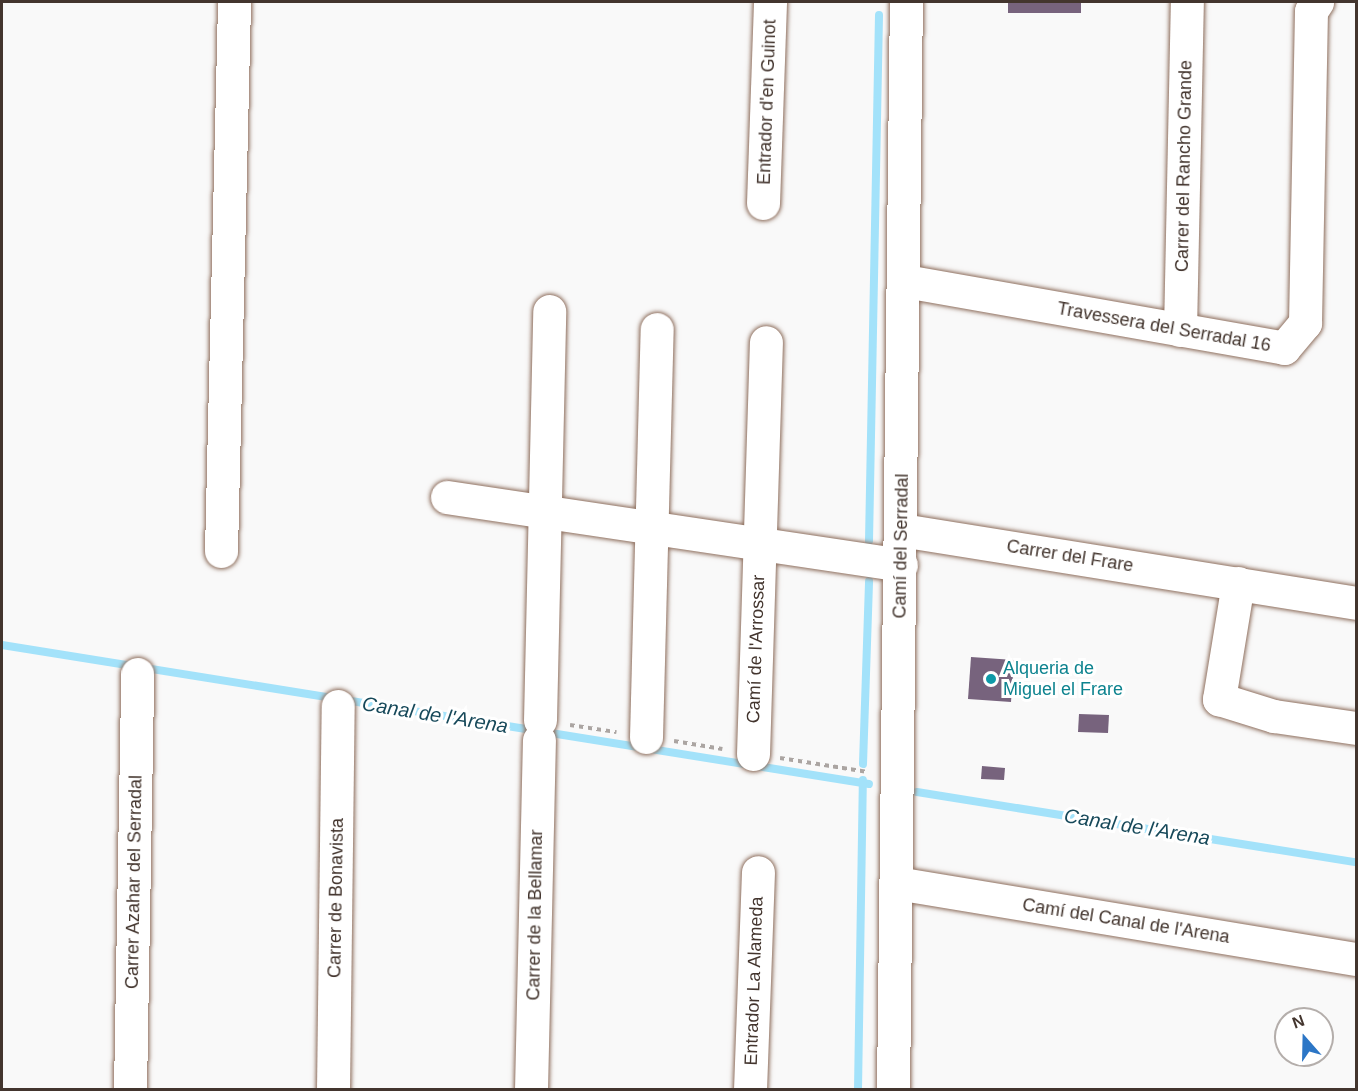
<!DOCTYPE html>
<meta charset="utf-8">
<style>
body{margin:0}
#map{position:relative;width:1358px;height:1091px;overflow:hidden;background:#f9f9f9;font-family:Helvetica,sans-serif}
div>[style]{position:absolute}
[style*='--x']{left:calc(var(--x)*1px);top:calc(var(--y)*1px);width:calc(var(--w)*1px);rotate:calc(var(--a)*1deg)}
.stream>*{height:8px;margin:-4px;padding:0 4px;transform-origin:4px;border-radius:4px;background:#a3e2fa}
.building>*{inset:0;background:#77637d}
.path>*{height:4px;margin-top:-2px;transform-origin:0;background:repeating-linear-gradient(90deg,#aba5a2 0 4.5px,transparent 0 9px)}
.roads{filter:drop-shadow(0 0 2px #8f705f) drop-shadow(0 0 2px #8f705f)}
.minor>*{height:33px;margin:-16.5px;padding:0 16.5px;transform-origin:16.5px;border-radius:16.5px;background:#fff}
.tertiary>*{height:33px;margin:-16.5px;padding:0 16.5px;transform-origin:16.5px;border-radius:16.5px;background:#fff}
.dots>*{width:16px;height:16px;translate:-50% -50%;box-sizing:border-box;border:3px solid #fff;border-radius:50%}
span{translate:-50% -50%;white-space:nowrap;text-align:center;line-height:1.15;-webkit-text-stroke:6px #fff;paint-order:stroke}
.street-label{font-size:18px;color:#43352e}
.culture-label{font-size:18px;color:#0d838f}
.left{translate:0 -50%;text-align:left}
.water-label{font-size:20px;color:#17495a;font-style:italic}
.frame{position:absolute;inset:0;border:3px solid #43352e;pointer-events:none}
.north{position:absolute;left:1274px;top:1007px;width:60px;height:60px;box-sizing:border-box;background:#fff;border:2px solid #b4aeab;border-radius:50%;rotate:340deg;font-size:16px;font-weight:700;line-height:24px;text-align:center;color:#43352e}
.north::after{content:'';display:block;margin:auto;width:21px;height:27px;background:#2c76c6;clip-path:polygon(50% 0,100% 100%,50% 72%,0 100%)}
</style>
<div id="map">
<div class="stream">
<div style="--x:869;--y:541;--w:526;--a:-88.91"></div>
<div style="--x:2;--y:645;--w:878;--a:9.11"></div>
<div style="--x:863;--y:764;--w:183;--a:-88.1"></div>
<div style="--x:917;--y:792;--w:445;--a:9.1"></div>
<div style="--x:858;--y:1090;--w:310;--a:-89.1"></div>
</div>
<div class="building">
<div style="clip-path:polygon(1008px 2px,1081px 2px,1081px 13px,1008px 13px)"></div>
<div style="clip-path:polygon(971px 657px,1014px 660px,1011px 702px,968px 699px)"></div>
<div style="clip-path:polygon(1079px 714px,1109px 715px,1108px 733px,1078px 732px)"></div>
<div style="clip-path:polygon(982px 766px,1005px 768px,1004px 780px,981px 779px)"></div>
</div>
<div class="path">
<div style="--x:570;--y:725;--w:47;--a:8.7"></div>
<div style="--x:674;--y:741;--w:49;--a:9.5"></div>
<div style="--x:780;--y:758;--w:89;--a:9"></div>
</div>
<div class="roads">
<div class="minor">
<div style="--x:763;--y:203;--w:201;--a:-88"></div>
<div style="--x:905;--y:281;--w:385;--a:10"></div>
<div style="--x:1284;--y:348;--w:33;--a:-50"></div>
<div style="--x:1305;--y:323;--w:312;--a:-88.9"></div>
<div style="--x:1311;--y:11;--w:11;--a:-56"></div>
<div style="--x:1180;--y:330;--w:328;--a:-88.8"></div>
<div style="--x:447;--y:497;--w:459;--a:8.5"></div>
<div style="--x:901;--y:530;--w:461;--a:9.1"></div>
<div style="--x:221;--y:551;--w:549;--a:-88.64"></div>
<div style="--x:1238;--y:583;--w:118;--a:99.3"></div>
<div style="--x:1219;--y:699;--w:58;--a:17.2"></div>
<div style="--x:1274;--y:716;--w:83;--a:8.3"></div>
<div style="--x:540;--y:720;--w:409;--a:-88.7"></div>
<div style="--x:646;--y:737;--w:408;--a:-88.5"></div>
<div style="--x:753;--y:754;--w:412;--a:-88.2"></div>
<div style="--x:896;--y:883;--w:466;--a:9.4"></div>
<div style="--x:130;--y:1090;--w:416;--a:-89"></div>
<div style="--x:333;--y:1090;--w:384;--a:-89.3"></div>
<div style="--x:531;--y:1090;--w:350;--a:-88.7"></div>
<div style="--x:750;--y:1090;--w:218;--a:-87.9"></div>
</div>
<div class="tertiary">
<div style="--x:893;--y:1090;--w:1088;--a:-89.32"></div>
</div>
</div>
<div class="dots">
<div style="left:991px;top:679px;background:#0f9aa8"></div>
</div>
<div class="street-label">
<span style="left:767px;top:102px;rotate:-88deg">Entrador d'en Guinot</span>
<span style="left:1184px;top:166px;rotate:-89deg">Carrer del Rancho Grande</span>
<span style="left:1164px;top:327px;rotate:10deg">Travessera del Serradal 16</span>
<span style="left:901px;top:546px;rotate:-89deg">Camí del Serradal</span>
<span style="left:1070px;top:556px;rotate:9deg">Carrer del Frare</span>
<span style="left:756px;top:649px;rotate:-88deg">Camí de l'Arrossar</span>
<span style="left:134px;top:882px;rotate:-89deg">Carrer Azahar del Serradal</span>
<span style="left:336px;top:898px;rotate:-89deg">Carrer de Bonavista</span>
<span style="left:535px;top:915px;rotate:-89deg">Carrer de la Bellamar</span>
<span style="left:1126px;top:921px;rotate:9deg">Camí del Canal de l'Arena</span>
<span style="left:754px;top:981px;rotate:-88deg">Entrador La Alameda</span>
</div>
<div class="culture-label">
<span class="left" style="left:1003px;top:679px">Alqueria de<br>Miguel el Frare</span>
</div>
<div class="water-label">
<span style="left:435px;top:715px;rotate:9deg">Canal de l'Arena</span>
<span style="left:1137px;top:827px;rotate:9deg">Canal de l'Arena</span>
</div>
<div class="frame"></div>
<div class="north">N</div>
</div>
